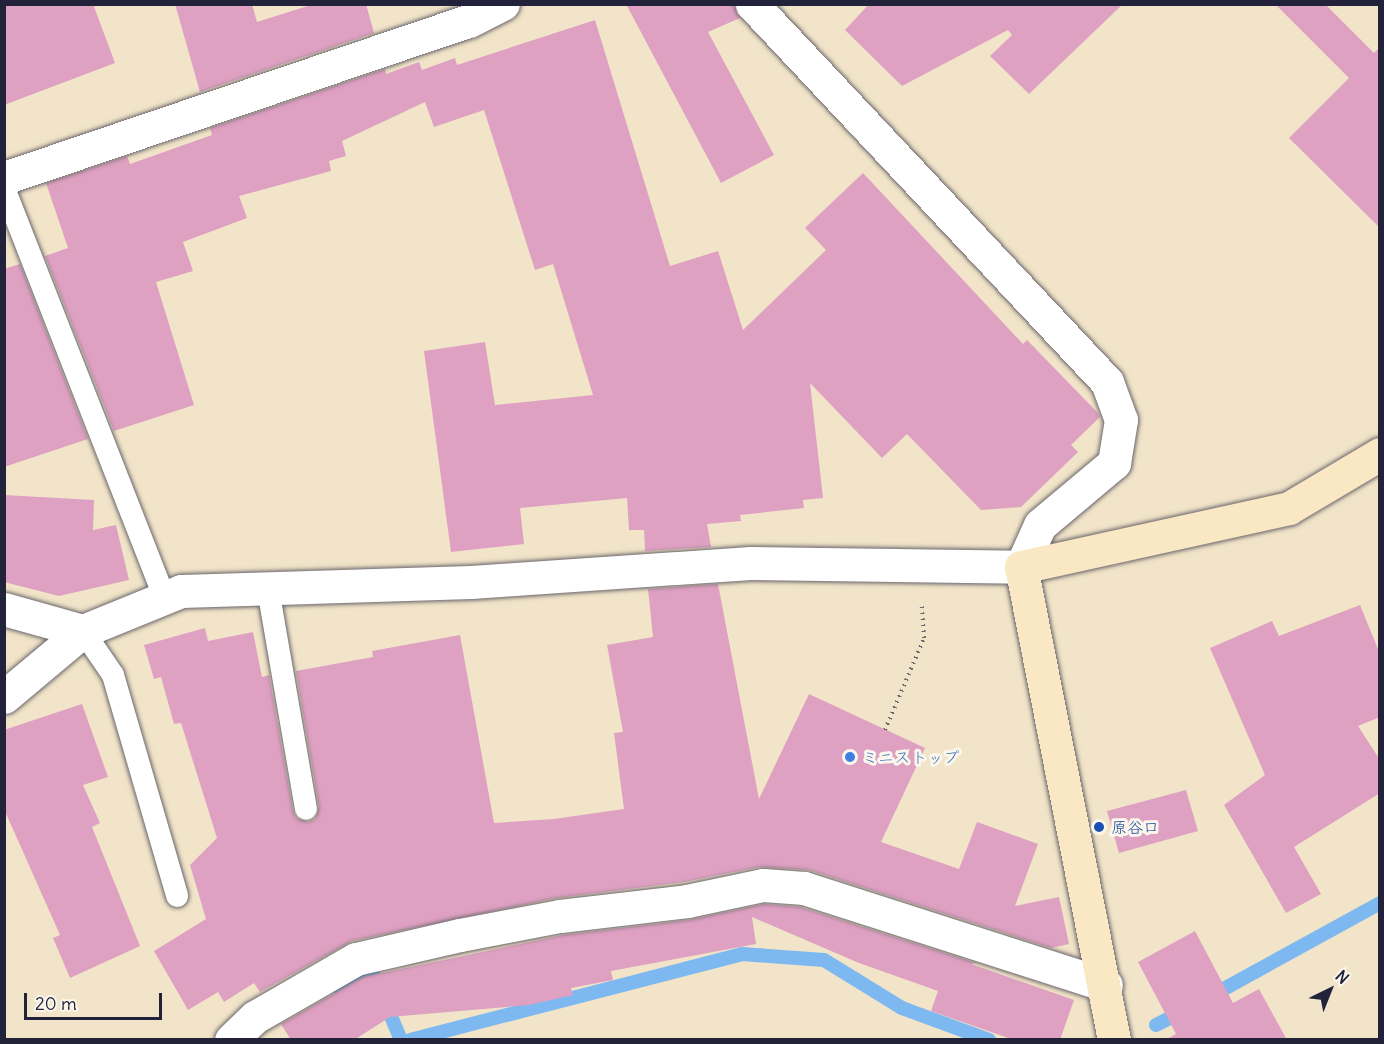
<!DOCTYPE html>
<meta charset="utf-8">
<style>
body{margin:0}
#map{position:relative;width:1384px;height:1044px;overflow:hidden;background:#f1e4c8;font-family:Delius,"Klee One",sans-serif}
div>[style]{position:absolute}
[style*='--x']{left:calc(var(--x)*1px);top:calc(var(--y)*1px);width:calc(var(--w)*1px);rotate:calc(var(--a)*1deg)}
.stream>*{height:14px;margin:-7px;padding:0 7px;transform-origin:7px;border-radius:7px;background:#7eb8f0}
.building>*{inset:0;background:#dfa1c2}
.path>*{height:4px;margin-top:-2px;transform-origin:0;background:repeating-linear-gradient(90deg,#6a666c 0 1.5px,transparent 0 6px)}
.roads{filter:drop-shadow(0 0 2px #6a666c) drop-shadow(0 0 2px #6a666c)}
.lane>*{height:22px;margin:-11px;padding:0 11px;transform-origin:11px;border-radius:11px;background:#fff}
.street>*{height:33px;margin:-16.5px;padding:0 16.5px;transform-origin:16.5px;border-radius:16.5px;background:#fff}
.secondary>*{height:33px;margin:-16.5px;padding:0 16.5px;transform-origin:16.5px;border-radius:16.5px;background:#fae7c3}
.dots>*{width:16px;height:16px;translate:-50% -50%;box-sizing:border-box;border:3px solid #fbf7ec;border-radius:50%}
span{translate:-50% -50%;white-space:nowrap;text-align:center;line-height:1.15;-webkit-text-stroke:6px #fbf7ec;paint-order:stroke}
.shop-label{font-size:16px;color:#366cbe}
.left{translate:0 -50%;text-align:left}
.transit-label{font-size:16px;color:#164399}
.frame{position:absolute;inset:0;border:6px solid #22223b;pointer-events:none}
.north{position:absolute;left:1300px;top:960px;width:60px;height:60px;-webkit-text-stroke:4px #fbf7ec;paint-order:stroke;rotate:43deg;font-size:16px;font-weight:700;line-height:24px;text-align:center;color:#22223b}
.north::after{content:'';display:block;margin:auto;width:21px;height:27px;background:#22223b;clip-path:polygon(50% 0,100% 100%,50% 72%,0 100%)}
.scale{position:absolute;left:24px;top:993px;width:138px;height:27px;box-sizing:border-box;border:3px solid #22223b;border-top:0;padding-left:8px;font-size:18px;line-height:21px;white-space:nowrap;color:#22223b;-webkit-text-stroke:4px #fbf7ec;paint-order:stroke}
</style>
<div id="map">
<div class="stream">
<div style="--x:339;--y:988;--w:37;--a:-29"></div>
<div style="--x:371;--y:970;--w:7;--a:63"></div>
<div style="--x:1211;--y:996;--w:193;--a:-28.8"></div>
<div style="--x:385;--y:1002;--w:41;--a:67.2"></div>
<div style="--x:1156;--y:1025;--w:31;--a:-27"></div>
<div style="--x:410;--y:1040;--w:343;--a:-14.5"></div>
<div style="--x:742;--y:954;--w:82;--a:4.2"></div>
<div style="--x:824;--y:960;--w:92;--a:31.6"></div>
<div style="--x:902;--y:1008;--w:93;--a:20.2"></div>
</div>
<div class="building">
<div style="clip-path:polygon(4px 4px,93px 4px,115px 63px,4px 105px)"></div>
<div style="clip-path:polygon(175px 4px,252px 4px,257px 22px,314px 4px,366px 4px,374px 33px,200px 92px)"></div>
<div style="clip-path:polygon(626px 4px,734px 4px,740px 18px,708px 32px,774px 155px,721px 183px)"></div>
<div style="clip-path:polygon(869px 4px,1123px 4px,1029px 94px,990px 56px,1012px 35px,1008px 30px,902px 86px,845px 30px)"></div>
<div style="clip-path:polygon(1275px 4px,1325px 4px,1374px 53px,1380px 47px,1380px 228px,1289px 138px,1349px 78px)"></div>
<div style="clip-path:polygon(595px 20px,670px 266px,718px 251px,743px 330px,826px 250px,805px 228px,863px 173px,1023px 344px,1027px 340px,1098px 413px,1100px 417px,1071px 445px,1078px 452px,1021px 507px,981px 510px,907px 434px,882px 458px,810px 383px,823px 498px,803px 500px,804px 508px,740px 515px,741px 521px,707px 524px,711px 547px,645px 551px,644px 530px,629px 530px,627px 498px,520px 508px,524px 544px,451px 552px,424px 351px,485px 342px,495px 405px,593px 395px,553px 264px,535px 270px,484px 110px,434px 127px,425px 102px,342px 141px,346px 156px,329px 161px,331px 171px,239px 196px,247px 218px,183px 242px,193px 271px,156px 282px,194px 405px,114px 431px,45px 256px,68px 248px,46px 183px,127px 156px,130px 164px,212px 135px,210px 128px,385px 69px,386px 74px,419px 62px,422px 70px,455px 58px,457px 65px)"></div>
<div style="clip-path:polygon(20px 264px,88px 439px,4px 467px,4px 269px)"></div>
<div style="clip-path:polygon(4px 495px,94px 500px,93px 530px,116px 525px,129px 580px,59px 596px,4px 582px)"></div>
<div style="clip-path:polygon(718px 584px,759px 799px,809px 694px,925px 748px,881px 842px,959px 869px,977px 822px,1038px 844px,1015px 906px,1059px 897px,1069px 944px,1051px 948px,809px 870px,759px 867px,684px 882px,557px 898px,352px 941px,260px 992px,254px 983px,224px 1002px,218px 992px,188px 1010px,154px 951px,206px 919px,190px 865px,217px 838px,181px 723px,174px 724px,161px 677px,154px 679px,144px 645px,205px 628px,208px 641px,253px 632px,262px 677px,269px 675px,293px 811px,296px 818px,308px 822px,315px 819px,319px 807px,296px 671px,373px 657px,372px 651px,460px 635px,494px 823px,554px 819px,624px 809px,614px 733px,623px 732px,607px 645px,653px 637px,648px 589px)"></div>
<div style="clip-path:polygon(1360px 605px,1380px 654px,1380px 717px,1358px 726px,1380px 760px,1380px 793px,1294px 847px,1321px 894px,1286px 913px,1224px 805px,1265px 775px,1210px 648px,1272px 621px,1279px 636px)"></div>
<div style="clip-path:polygon(82px 704px,108px 777px,83px 785px,100px 823px,92px 827px,140px 946px,70px 978px,53px 938px,60px 935px,4px 809px,4px 730px)"></div>
<div style="clip-path:polygon(1186px 790px,1198px 831px,1119px 853px,1107px 811px)"></div>
<div style="clip-path:polygon(764px 904px,800px 907px,976px 963px,971px 964px,1074px 1000px,1060px 1040px,1014px 1040px,931px 1011px,938px 991px,859px 963px,752px 917px,756px 944px,611px 971px,613px 980px,571px 988px,573px 995px,529px 1005px,390px 1017px,354px 1040px,291px 1040px,281px 1024px,363px 977px,563px 935px,689px 920px)"></div>
<div style="clip-path:polygon(1195px 931px,1233px 1003px,1259px 989px,1287px 1040px,1165px 1040px,1176px 1034px,1138px 962px)"></div>
</div>
<div class="path">
<div style="--x:885;--y:730;--w:100;--a:-67"></div>
<div style="--x:924;--y:638;--w:32;--a:-94"></div>
</div>
<div class="roads">
<div class="lane">
<div style="--x:4;--y:188;--w:440;--a:68.6"></div>
<div style="--x:268;--y:589;--w:223;--a:80.2"></div>
<div style="--x:83;--y:631;--w:53;--a:55.7"></div>
<div style="--x:113;--y:675;--w:230;--a:73.8"></div>
</div>
<div class="street">
<div style="--x:4;--y:178;--w:491;--a:-18.7"></div>
<div style="--x:469;--y:21;--w:38;--a:-27"></div>
<div style="--x:4;--y:609;--w:82;--a:15.6"></div>
<div style="--x:83;--y:631;--w:106;--a:-22.2"></div>
<div style="--x:181;--y:591;--w:290;--a:-1.8"></div>
<div style="--x:471;--y:582;--w:280;--a:-3.9"></div>
<div style="--x:750;--y:563;--w:271;--a:0.8"></div>
<div style="--x:1021;--y:567;--w:46;--a:-65.7"></div>
<div style="--x:1040;--y:525;--w:97;--a:-40"></div>
<div style="--x:1114;--y:463;--w:44;--a:-80.8"></div>
<div style="--x:1121;--y:420;--w:40;--a:-110.2"></div>
<div style="--x:1107;--y:382;--w:519;--a:-133.2"></div>
<div style="--x:4;--y:697;--w:103;--a:-39.9"></div>
<div style="--x:231;--y:1040;--w:33;--a:-44"></div>
<div style="--x:255;--y:1017;--w:116;--a:-29.9"></div>
<div style="--x:356;--y:959;--w:107;--a:-13"></div>
<div style="--x:460;--y:935;--w:102;--a:-10.8"></div>
<div style="--x:560;--y:916;--w:128;--a:-6.7"></div>
<div style="--x:687;--y:901;--w:78;--a:-11.9"></div>
<div style="--x:763;--y:885;--w:41;--a:4.2"></div>
<div style="--x:804;--y:888;--w:317;--a:17.8"></div>
</div>
<div class="secondary">
<div style="--x:1114;--y:1040;--w:482;--a:-101.1"></div>
<div style="--x:1021;--y:567;--w:274;--a:-12.4"></div>
<div style="--x:1289;--y:508;--w:106;--a:-30.7"></div>
</div>
</div>
<div class="dots">
<div style="left:850px;top:757px;background:#3f7fe0"></div>
<div style="left:1099px;top:827px;background:#1a4fb4"></div>
</div>
<div class="shop-label">
<span class="left" style="left:862px;top:757px">ミニストップ</span>
</div>
<div class="transit-label">
<span class="left" style="left:1111px;top:827px">原谷口</span>
</div>
<div class="frame"></div>
<div class="north">N</div>
<div class="scale">20 m</div>
</div>
